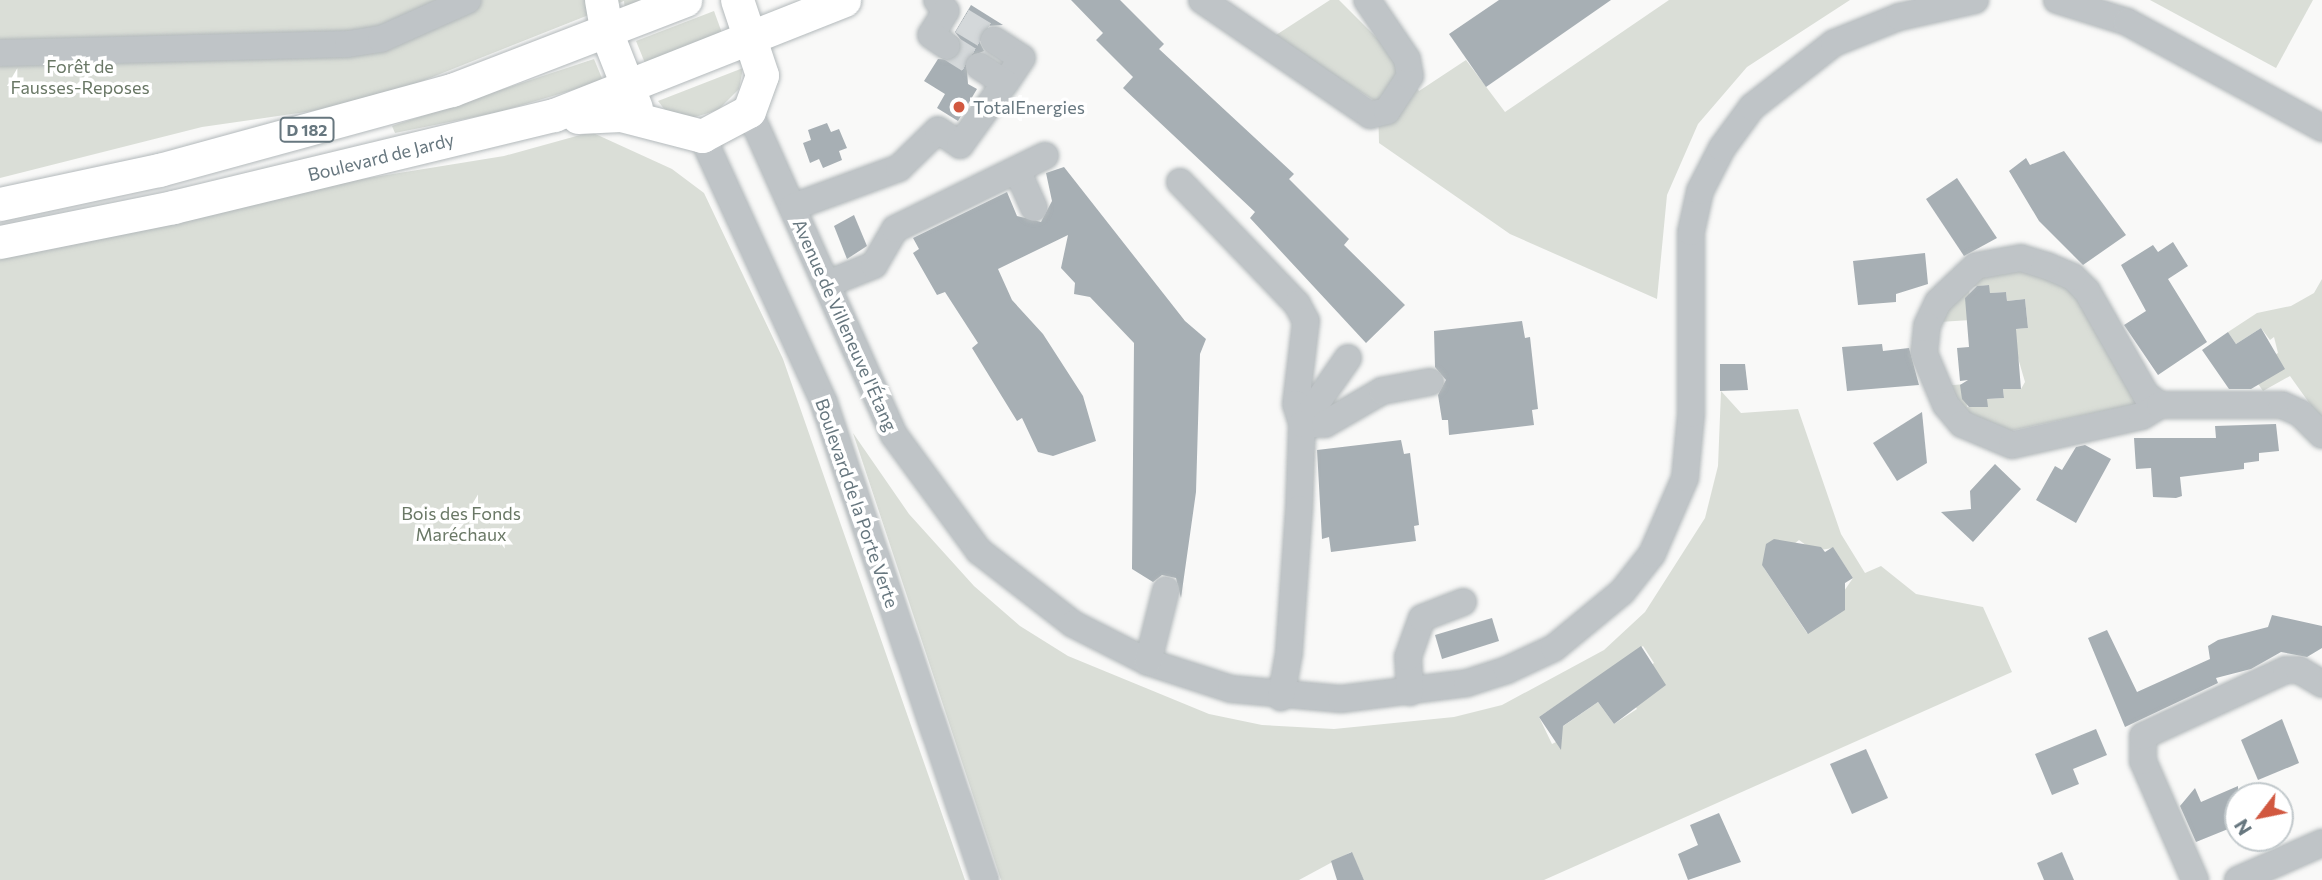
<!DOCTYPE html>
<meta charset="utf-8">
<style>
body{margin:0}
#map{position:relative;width:2322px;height:880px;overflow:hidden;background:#f9f9f8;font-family:Commissioner,sans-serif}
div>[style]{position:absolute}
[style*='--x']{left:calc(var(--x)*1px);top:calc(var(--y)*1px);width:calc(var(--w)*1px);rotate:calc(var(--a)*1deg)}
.green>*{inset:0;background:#daded7}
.building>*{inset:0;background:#a7afb4}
.minor-tunnel>*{height:26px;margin-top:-13px;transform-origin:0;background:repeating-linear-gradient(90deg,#d4d8da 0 26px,transparent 0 39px)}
.roads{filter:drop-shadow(0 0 2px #b3b9bb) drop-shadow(0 0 2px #b3b9bb)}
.minor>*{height:26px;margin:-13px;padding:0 13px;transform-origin:13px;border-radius:13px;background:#bfc4c7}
.major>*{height:33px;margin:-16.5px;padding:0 16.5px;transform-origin:16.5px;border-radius:16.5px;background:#fff}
.dots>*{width:19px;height:19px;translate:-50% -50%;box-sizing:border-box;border:4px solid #fff;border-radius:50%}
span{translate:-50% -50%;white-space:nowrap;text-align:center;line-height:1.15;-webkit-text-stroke:7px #fff;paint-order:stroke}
.shield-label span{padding:2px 5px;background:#fff;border:2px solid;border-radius:5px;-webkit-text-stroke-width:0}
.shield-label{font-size:16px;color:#67777f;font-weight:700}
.park-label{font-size:18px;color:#6a7866}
.poi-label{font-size:18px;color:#67777f}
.left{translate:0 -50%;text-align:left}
.street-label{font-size:18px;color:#67777f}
.north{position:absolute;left:2224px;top:782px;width:70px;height:70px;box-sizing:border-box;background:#fff;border:2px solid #c2c9cc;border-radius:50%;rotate:238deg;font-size:19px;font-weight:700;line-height:28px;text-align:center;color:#67777f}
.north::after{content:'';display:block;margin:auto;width:24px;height:32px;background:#d15840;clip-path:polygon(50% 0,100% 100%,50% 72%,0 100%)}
</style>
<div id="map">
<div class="green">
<div style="clip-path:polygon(0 0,652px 0,625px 11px,624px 1px,367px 103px,202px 127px,0 178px)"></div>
<div style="clip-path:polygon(1330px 0,1339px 0,1393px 54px,1419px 91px,1466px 60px,1505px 112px,1669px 0,1850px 0,1747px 67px,1698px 124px,1667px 195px,1657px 299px,1510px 234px,1379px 143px,1378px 103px,1273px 37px)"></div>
<div style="clip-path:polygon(2150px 0,2313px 0,2276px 68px)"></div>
<div style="clip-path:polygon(714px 11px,722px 33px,645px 63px,636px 41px)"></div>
<div style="clip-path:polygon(594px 59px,603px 81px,499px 112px,395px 133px,392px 126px)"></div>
<div style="clip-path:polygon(743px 68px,739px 89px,718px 110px,692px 118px,669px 115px,658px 101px)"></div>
<div style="clip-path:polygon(591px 132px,672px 169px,704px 193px,783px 359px,965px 880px,0 880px,0 249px,238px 199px,504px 156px)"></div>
<div style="clip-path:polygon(2011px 265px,2069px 285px,2142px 403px,2010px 431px,1978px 422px,1942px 386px,1965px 384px,1967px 407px,1987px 407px,1987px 399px,2004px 398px,2003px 389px,2021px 389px,2025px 382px,2018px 358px,1997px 331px,2028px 328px,2025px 299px,2007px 301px,2006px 292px,1990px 293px,1988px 285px,1969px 287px,1971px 320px,1939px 322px,1961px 287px)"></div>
<div style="clip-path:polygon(2322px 279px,2322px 421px,2290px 376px,2263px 391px,2254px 378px,2263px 362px,2278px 353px,2274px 337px,2270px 340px,2261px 328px,2236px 344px,2228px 332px,2257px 313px,2291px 306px,2314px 293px)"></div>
<div style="clip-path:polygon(evenodd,1721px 391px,1741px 413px,1798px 409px,1841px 534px,1865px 573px,1881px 566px,1916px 594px,1983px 607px,2012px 672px,1544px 880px,1364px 880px,1351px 852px,1299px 880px,1001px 880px,853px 433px,909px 514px,974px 586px,1020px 626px,1068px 656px,1209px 714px,1262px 725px,1334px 729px,1454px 717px,1502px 705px,1604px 650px,1645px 612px,1705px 518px,1718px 466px,1721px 391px,1799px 540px,1814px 551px,1833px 548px,1853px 578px,1842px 594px,1845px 609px,1807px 633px,1764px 568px,1799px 540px,1721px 391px,1643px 646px,1654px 663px,1622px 685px,1637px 709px,1614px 724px,1598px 702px,1559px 729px,1562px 739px,1552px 744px,1539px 717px,1643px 646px)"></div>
</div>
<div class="building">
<div style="clip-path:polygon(1071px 0,1120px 0,1164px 44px,1159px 49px,1294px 174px,1289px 179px,1349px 239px,1344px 245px,1405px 305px,1366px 343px,1250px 218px,1255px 212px,1123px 88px,1133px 77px,1096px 40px,1103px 33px)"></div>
<div style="clip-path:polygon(1499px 0,1611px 0,1486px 87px,1449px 34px)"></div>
<div style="clip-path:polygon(971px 5px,1003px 25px,986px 26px,978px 39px,984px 51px,966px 58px,968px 84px,977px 89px,958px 121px,937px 108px,945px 94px,924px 81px,938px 59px,953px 60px,960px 54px,961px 40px,955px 32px)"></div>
<div style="clip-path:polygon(827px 123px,831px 132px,839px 129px,847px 148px,839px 151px,842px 160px,823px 168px,819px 159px,810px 163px,803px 143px,811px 140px,808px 130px)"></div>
<div style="clip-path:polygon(2064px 151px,2126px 235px,2083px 265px,2039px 221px,2009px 171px,2026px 158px,2030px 165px)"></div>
<div style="clip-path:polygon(1064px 167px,1185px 321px,1206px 339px,1200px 354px,1196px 492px,1181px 598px,1176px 578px,1162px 575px,1153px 582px,1132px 569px,1134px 343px,1090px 297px,1074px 294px,1075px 283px,1061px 268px,1068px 235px,998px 269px,1012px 300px,1043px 334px,1083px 396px,1096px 441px,1053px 456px,1038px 452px,1022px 418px,1017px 421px,972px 348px,978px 343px,945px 292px,937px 295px,913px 253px,919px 249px,913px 238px,1007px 192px,1017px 216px,1041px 222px,1052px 201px,1046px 173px)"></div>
<div style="clip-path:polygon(1957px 178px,1997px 238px,1964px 256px,1926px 199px)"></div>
<div style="clip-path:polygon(854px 215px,867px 246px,847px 259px,834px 226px)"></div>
<div style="clip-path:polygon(2173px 242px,2188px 266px,2168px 279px,2207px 342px,2158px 375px,2124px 325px,2146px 311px,2121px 265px,2153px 245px,2158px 252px)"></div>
<div style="clip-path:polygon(1925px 253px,1928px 284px,1896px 294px,1896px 302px,1858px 305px,1853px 261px)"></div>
<div style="clip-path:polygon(1989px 285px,1990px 293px,2006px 292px,2007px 301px,2025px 299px,2028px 328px,2016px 329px,2021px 389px,2003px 389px,2004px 398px,1987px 399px,1988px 407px,1969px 407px,1962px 399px,1960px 385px,1968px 380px,1960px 381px,1957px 348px,1969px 347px,1965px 298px,1977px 286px)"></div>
<div style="clip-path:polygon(1522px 321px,1525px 338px,1530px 337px,1538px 409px,1532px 410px,1534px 425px,1449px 435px,1448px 420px,1442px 420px,1438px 395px,1446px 380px,1435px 367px,1434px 331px)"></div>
<div style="clip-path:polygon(2261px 328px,2285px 369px,2251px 389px,2229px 389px,2202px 350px,2228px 332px,2236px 344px)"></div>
<div style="clip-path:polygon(1882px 344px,1883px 351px,1909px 348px,1919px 385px,1847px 391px,1842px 347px)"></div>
<div style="clip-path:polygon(1720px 364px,1745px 364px,1748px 390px,1720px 391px)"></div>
<div style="clip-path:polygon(1922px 412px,1927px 463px,1897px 481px,1873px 443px)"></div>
<div style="clip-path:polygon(2276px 424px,2279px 451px,2259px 453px,2259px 461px,2244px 463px,2244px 469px,2180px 477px,2182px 496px,2176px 498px,2153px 497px,2151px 468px,2136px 469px,2134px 438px,2216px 438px,2215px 426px)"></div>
<div style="clip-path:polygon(1401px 440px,1404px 454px,1410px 453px,1419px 525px,1414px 526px,1416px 541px,1331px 552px,1329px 537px,1322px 539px,1317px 450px)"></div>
<div style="clip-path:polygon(2085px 445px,2111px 459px,2076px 523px,2036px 500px,2055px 466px,2062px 470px,2076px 447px)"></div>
<div style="clip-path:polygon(1995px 464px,2021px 489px,1973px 542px,1941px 512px,1971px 509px,1970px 491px)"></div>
<div style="clip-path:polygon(1774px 539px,1821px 547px,1825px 552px,1833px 547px,1853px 578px,1845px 583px,1845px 610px,1808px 634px,1762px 565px,1766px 544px)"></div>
<div style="clip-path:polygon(2272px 615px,2322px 626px,2322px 648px,2307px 657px,2281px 652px,2251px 669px,2216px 678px,2218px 683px,2125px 727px,2088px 638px,2107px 630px,2137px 692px,2210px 659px,2208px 646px,2218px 640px,2268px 627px)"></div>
<div style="clip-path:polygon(1492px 618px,1499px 641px,1442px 659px,1435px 635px)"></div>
<div style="clip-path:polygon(1641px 646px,1666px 685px,1614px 724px,1598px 702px,1563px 726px,1561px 750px,1539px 717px)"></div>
<div style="clip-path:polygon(2282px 719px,2299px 763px,2258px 780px,2241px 740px)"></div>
<div style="clip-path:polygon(2096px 729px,2107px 755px,2073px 769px,2079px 784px,2052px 795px,2035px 754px)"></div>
<div style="clip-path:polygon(1866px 749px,1888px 798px,1852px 814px,1830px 764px)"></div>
<div style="clip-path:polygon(2238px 786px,2238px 825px,2196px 842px,2180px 806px,2195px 788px,2201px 802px)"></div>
<div style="clip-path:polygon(1719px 813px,1741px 862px,1688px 880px,1678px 854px,1698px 845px,1690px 825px)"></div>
<div style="clip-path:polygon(1352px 852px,1364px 880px,1337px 880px,1331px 861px)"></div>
<div style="clip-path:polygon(2062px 852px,2074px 880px,2044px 880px,2037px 863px)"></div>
</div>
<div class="minor-tunnel">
<div style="--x:962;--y:21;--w:37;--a:31"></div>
<div style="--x:947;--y:46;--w:38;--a:32"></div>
</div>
<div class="roads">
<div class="minor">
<div style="--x:937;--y:0;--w:14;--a:51"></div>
<div style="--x:946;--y:11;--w:28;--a:122"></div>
<div style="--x:931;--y:35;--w:19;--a:35"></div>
<div style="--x:1202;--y:0;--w:204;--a:34.4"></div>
<div style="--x:1370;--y:115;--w:17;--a:-13"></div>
<div style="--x:1387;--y:111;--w:42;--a:-56.7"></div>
<div style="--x:1410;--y:76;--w:17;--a:-100"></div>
<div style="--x:1407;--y:59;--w:71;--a:-124.1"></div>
<div style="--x:2057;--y:0;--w:73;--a:17.4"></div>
<div style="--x:2127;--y:22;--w:222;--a:28.5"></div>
<div style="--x:994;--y:40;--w:33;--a:33"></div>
<div style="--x:1022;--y:58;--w:30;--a:124"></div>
<div style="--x:0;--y:53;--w:348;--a:-1.5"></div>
<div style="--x:348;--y:44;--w:33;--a:-9"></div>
<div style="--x:381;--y:39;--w:95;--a:-24.1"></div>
<div style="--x:749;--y:111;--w:355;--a:65.9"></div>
<div style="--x:894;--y:435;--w:144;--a:53.8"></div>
<div style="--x:979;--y:551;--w:119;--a:37.8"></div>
<div style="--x:1073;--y:624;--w:84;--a:26.9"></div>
<div style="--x:1148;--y:662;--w:87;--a:18"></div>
<div style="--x:1231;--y:689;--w:110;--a:5.2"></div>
<div style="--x:1341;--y:699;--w:127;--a:-7.2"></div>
<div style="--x:1467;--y:683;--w:42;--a:-18"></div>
<div style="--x:1507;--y:670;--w:52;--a:-25.1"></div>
<div style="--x:1554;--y:648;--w:88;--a:-39.5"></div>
<div style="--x:1622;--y:592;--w:48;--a:-51.7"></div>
<div style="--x:1652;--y:554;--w:83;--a:-66.5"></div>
<div style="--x:1685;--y:478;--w:64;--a:-84.6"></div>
<div style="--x:1691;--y:414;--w:182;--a:-90"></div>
<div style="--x:1691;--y:232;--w:42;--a:-77.6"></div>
<div style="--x:1700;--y:191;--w:48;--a:-62.9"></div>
<div style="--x:1722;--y:148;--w:51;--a:-53.8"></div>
<div style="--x:1752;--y:107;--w:104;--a:-38"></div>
<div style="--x:1834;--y:43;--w:70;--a:-21.8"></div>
<div style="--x:1899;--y:17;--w:78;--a:-12.6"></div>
<div style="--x:702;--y:136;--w:294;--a:65.4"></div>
<div style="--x:824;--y:403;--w:503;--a:71.35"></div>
<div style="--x:1018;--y:172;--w:39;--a:66"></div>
<div style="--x:1180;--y:182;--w:169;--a:46.2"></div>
<div style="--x:1297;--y:304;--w:19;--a:62"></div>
<div style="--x:1306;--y:321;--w:84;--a:96.9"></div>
<div style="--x:1296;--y:404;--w:21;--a:73"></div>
<div style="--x:1302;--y:424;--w:85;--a:92"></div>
<div style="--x:1299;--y:509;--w:144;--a:94"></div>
<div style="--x:1289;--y:653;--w:45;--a:100.3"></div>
<div style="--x:793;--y:207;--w:113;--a:-20.2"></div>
<div style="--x:899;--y:168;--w:54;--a:-44.3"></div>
<div style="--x:938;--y:130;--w:27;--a:34"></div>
<div style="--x:960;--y:145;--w:77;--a:-54"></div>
<div style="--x:1005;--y:83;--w:31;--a:-147"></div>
<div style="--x:827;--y:284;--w:51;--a:-22"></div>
<div style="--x:874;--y:265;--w:42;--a:-59.7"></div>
<div style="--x:895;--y:229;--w:167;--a:-26"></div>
<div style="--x:1348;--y:358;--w:80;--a:124.9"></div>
<div style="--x:1302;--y:424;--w:23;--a:0"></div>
<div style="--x:1325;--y:424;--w:66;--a:-30.1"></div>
<div style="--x:1382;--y:391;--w:49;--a:-10.6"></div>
<div style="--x:2160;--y:405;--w:17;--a:-144"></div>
<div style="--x:2146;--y:395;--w:120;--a:-119.6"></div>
<div style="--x:2087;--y:291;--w:20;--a:-135"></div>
<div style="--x:2073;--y:277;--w:28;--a:-157"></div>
<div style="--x:2047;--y:266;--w:27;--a:-163"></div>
<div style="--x:2021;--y:258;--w:46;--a:169.9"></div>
<div style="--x:1976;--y:266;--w:52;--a:136.5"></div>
<div style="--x:1938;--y:302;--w:26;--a:115"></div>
<div style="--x:1927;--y:326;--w:27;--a:96"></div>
<div style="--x:1924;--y:353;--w:56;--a:67.1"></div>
<div style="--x:1946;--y:405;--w:25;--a:50"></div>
<div style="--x:1962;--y:424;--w:54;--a:22.8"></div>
<div style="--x:2012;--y:445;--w:133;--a:-12.6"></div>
<div style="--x:2142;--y:416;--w:21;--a:-31"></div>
<div style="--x:2160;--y:405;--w:122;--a:0"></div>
<div style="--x:2282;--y:405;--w:20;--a:24"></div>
<div style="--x:2300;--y:413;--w:31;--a:45"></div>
<div style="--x:1148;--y:662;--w:74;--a:-76"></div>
<div style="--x:1410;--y:692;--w:35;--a:-93"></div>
<div style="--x:1408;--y:657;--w:41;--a:-70.3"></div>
<div style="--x:1422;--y:618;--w:44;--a:-21.3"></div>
<div style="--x:2195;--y:880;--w:130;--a:-113.6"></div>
<div style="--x:2143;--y:761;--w:25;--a:-90"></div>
<div style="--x:2143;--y:736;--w:157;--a:-24.8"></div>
<div style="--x:2286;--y:670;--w:13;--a:0"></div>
<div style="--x:2299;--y:670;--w:27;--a:31"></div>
<div style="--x:2238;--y:880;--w:92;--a:-23.8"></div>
</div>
<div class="major">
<div style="--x:601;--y:0;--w:35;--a:80"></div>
<div style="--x:607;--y:34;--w:79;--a:68.6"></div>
<div style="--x:578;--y:117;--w:43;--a:-2.7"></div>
<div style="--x:621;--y:115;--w:84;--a:14.5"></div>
<div style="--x:702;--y:136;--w:53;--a:-28"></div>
<div style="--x:749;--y:111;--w:38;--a:-70"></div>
<div style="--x:762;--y:75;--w:79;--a:-108.4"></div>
<div style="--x:0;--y:204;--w:163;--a:-12.1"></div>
<div style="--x:159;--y:170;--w:304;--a:-15.3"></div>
<div style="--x:452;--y:90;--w:250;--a:-21.1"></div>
<div style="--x:0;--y:242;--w:177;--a:-11.4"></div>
<div style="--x:173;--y:207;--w:392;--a:-13.6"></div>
<div style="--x:554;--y:115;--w:312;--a:-21.6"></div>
</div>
</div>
<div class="dots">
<div style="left:959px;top:107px;background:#d15840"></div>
</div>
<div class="shield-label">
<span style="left:307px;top:130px">D 182</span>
</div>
<div class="park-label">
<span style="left:80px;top:77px">Forêt de<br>Fausses-Reposes</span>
<span style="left:461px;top:524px">Bois des Fonds<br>Maréchaux</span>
</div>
<div class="poi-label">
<span class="left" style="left:973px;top:107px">TotalEnergies</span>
</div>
<div class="street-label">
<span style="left:381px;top:157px;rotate:-14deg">Boulevard de Jardy</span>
<span style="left:845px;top:325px;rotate:66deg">Avenue de Villeneuve l'Étang</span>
<span style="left:857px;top:503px;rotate:71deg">Boulevard de la Porte Verte</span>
</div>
<div class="north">N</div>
</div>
